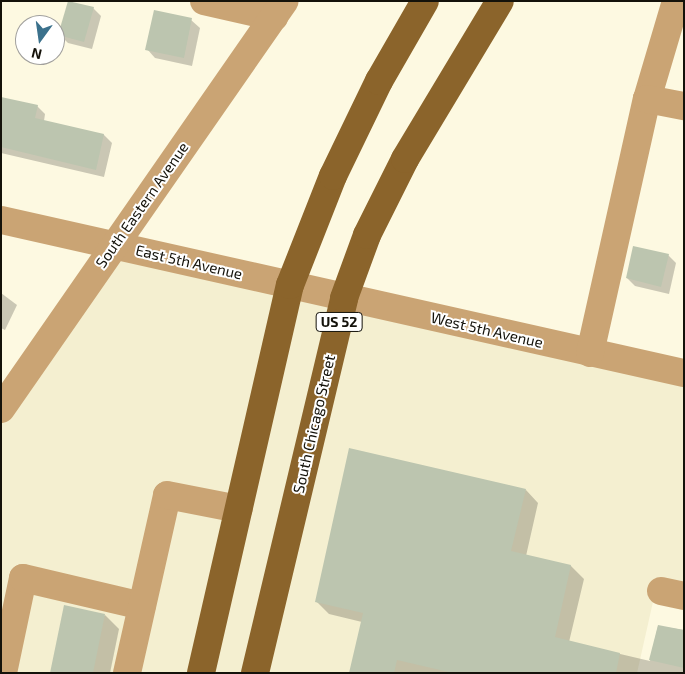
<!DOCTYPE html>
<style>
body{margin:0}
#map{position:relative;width:685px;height:674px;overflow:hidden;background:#fdf9e1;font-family:"Exo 2",sans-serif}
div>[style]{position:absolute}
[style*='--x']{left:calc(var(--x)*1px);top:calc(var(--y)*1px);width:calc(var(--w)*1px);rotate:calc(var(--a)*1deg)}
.built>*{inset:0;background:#f4efd0}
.shadow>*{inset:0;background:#0003}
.building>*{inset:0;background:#bcc5af}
.minor>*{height:28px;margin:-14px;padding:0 14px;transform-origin:14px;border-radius:14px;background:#caa474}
.major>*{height:28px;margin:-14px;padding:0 14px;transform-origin:14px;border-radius:14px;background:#8b642b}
span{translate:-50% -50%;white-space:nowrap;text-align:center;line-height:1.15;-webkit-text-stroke:4px #fff;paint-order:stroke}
.shield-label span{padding:1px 4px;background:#fff;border:1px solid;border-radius:4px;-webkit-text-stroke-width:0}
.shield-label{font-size:14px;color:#14120a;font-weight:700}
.street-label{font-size:15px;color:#14120a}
.frame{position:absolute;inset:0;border:2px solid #14120a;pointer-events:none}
.north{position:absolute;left:15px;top:15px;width:50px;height:50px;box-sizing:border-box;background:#fff;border:1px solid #a1a09d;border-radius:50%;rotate:194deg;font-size:14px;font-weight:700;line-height:20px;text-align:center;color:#14120a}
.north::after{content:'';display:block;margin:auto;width:18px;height:22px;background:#3b718c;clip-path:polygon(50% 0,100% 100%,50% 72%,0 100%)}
</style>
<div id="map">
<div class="built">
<div style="clip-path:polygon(115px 254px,684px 380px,684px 590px,657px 584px,637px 673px,1px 673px,1px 423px)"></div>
</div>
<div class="shadow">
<div style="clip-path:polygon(93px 8px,101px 16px,92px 49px,68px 43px,60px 35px)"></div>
<div style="clip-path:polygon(191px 20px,200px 28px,192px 66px,155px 58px,147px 49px)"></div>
<div style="clip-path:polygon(1px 99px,37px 106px,45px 114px,44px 121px,104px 135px,112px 143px,104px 177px,1px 153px)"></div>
<div style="clip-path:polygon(668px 255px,676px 263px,669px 294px,635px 286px,627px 278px)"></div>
<div style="clip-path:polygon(1px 293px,17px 305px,5px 330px,1px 328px)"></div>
<div style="clip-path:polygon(526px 490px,538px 503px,526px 556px,571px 566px,584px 579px,569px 642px,650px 661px,658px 626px,684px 630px,684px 673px,351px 673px,362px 622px,329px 614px,316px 601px)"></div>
<div style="clip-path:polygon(105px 615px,119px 629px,110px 673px,51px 673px)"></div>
</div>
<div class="building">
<div style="clip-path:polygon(68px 1px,94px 7px,84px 42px,58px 35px)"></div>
<div style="clip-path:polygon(154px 10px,192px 18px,184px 58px,145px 50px)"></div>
<div style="clip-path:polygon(1px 97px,38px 105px,35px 118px,104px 134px,96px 170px,1px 147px)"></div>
<div style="clip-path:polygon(633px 246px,669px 254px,661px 287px,626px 278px)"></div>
<div style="clip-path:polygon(349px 448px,526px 489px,511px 551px,571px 565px,555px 637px,620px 653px,616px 673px,453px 673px,397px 660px,394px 673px,349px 673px,363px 613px,315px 602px)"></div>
<div style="clip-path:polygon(64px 605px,105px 614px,93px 673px,50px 673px)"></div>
<div style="clip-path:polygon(658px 625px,684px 630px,684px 668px,649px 660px)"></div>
</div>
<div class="minor">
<div style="--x:204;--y:1;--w:72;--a:12.9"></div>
<div style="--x:647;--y:99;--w:102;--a:-73.5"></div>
<div style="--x:1;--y:220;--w:700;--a:12.63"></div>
<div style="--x:590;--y:353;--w:260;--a:-77.4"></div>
<div style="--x:647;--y:99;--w:38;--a:11"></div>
<div style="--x:1;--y:409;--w:497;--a:-55.2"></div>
<div style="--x:661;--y:591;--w:24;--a:12"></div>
<div style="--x:3;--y:673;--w:97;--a:-78.1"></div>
<div style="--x:23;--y:578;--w:122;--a:13.2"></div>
<div style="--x:127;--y:673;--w:182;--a:-77.3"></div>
<div style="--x:167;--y:495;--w:73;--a:11"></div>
</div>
<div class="major">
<div style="--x:201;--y:673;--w:398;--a:-77.1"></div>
<div style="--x:290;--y:285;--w:117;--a:-68.5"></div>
<div style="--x:333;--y:176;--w:106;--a:-64.2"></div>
<div style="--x:379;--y:81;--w:92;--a:-60.1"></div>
<div style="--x:255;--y:673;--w:385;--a:-76.6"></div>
<div style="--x:344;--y:298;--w:67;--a:-69.9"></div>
<div style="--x:367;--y:235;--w:85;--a:-63.4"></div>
<div style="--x:405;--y:159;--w:184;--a:-59"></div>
</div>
<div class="shield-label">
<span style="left:339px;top:322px">US 52</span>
</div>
<div class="street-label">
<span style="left:142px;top:205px;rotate:-55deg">South Eastern Avenue</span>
<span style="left:189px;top:262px;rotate:13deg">East 5th Avenue</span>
<span style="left:487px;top:330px;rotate:13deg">West 5th Avenue</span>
<span style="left:314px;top:424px;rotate:-77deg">South Chicago Street</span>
</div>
<div class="frame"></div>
<div class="north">N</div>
</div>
